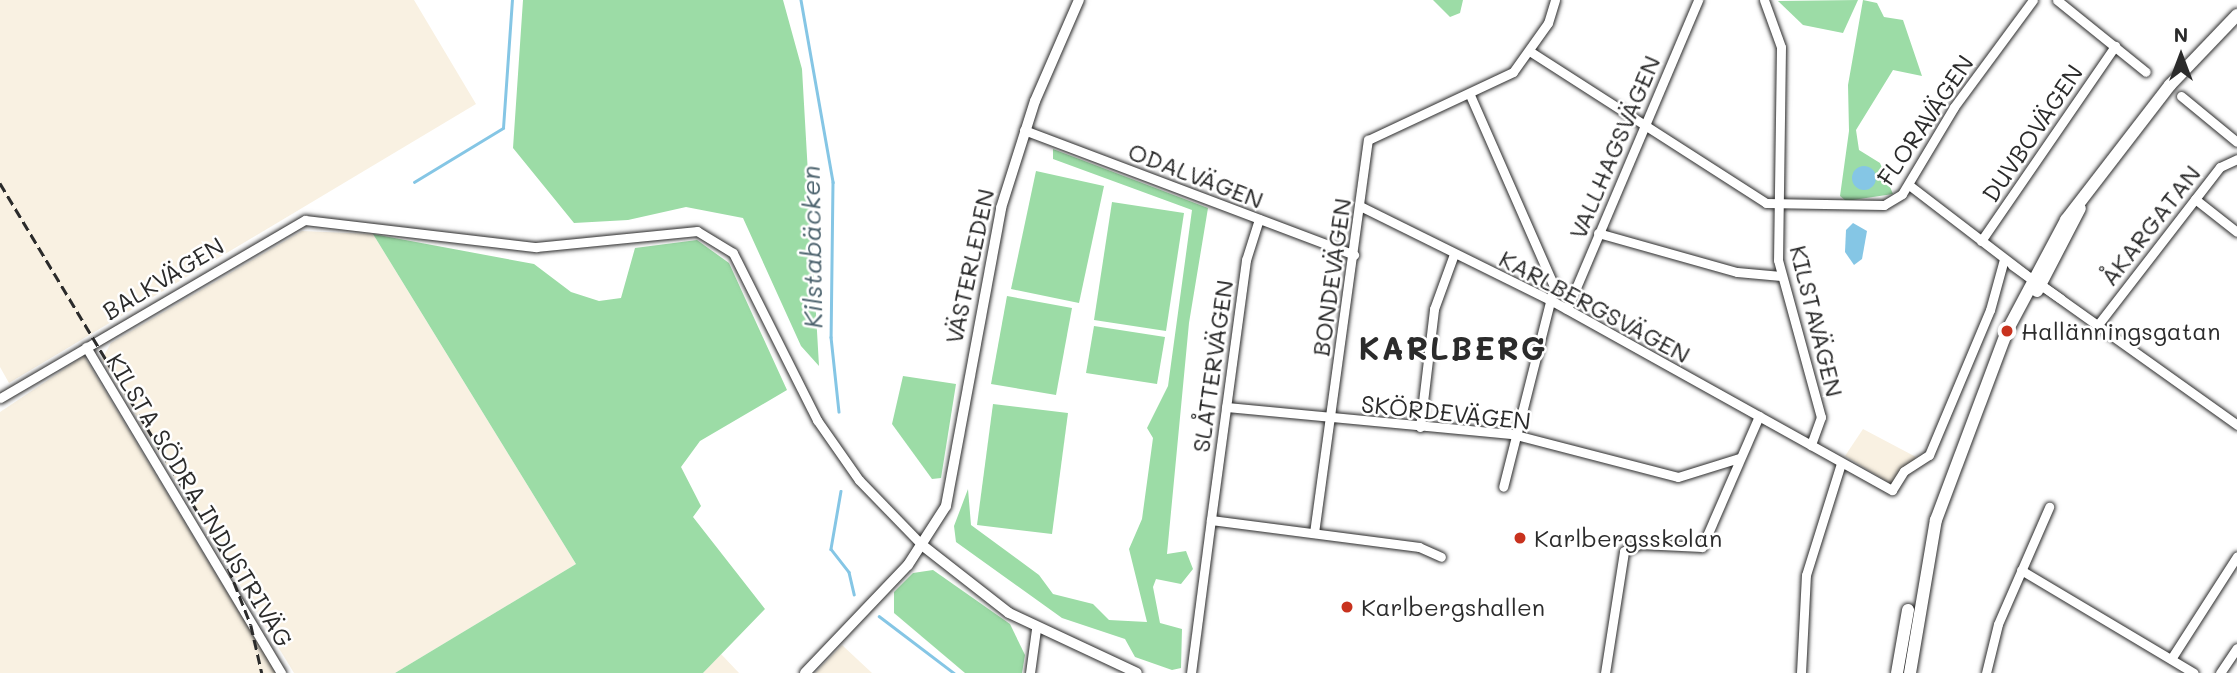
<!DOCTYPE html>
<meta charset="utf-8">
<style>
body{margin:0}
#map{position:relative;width:2237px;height:673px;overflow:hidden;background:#fff;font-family:Mali,sans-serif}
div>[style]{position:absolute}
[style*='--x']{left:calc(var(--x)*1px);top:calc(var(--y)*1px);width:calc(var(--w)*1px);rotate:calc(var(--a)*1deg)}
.built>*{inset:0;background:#f9f1e2}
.green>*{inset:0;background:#9cdca6}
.water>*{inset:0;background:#85c6e5}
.round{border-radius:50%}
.stream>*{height:2.5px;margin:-1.25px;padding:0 1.25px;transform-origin:1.25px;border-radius:1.25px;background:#85c6e5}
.roads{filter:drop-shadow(0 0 2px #2b2b2b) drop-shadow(0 0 2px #2b2b2b)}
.minor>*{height:9px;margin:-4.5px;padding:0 4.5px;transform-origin:4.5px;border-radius:4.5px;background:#fff}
.tertiary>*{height:10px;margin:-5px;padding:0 5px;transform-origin:5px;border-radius:5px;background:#fff}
.secondary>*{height:12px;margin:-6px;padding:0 6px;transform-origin:6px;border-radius:6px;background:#fff}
.rail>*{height:2.5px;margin-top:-1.25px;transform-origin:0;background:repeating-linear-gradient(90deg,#2b2b2b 0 10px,transparent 0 15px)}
.dots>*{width:19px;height:19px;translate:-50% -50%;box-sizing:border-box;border:4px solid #fff;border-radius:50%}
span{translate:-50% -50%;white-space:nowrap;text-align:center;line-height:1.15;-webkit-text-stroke:5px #fff;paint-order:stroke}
.street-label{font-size:24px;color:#2b2b2b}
.poi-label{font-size:24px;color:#2b2b2b}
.left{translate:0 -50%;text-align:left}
.water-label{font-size:26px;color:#4a616c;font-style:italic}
.district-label{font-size:32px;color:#2b2b2b;font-weight:700;letter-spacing:2px}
.north{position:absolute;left:2146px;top:21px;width:70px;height:70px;-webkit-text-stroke:5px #fff;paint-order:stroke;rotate:0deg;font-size:19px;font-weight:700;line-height:28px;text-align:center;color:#2b2b2b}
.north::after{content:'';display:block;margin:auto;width:24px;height:32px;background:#2b2b2b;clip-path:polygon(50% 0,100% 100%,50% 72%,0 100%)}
</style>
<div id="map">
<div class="built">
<div style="clip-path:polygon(0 0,414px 0,476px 104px,9px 383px,0 367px)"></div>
<div style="clip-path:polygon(302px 231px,373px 234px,576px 564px,395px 673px,294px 673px,102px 359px,111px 343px)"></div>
<div style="clip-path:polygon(84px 356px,218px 578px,276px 673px,0 673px,0 412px)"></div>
<div style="clip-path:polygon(1863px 429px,1916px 457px,1896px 487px,1845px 456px)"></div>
<div style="clip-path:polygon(842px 645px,872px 673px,815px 673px)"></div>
<div style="clip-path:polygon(721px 654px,739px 673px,703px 673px)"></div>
</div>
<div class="green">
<div style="clip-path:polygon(523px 0,783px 0,802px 69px,819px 366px,801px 346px,743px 218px,686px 207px,628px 220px,574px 223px,513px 148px)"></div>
<div style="clip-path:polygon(1433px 0,1463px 0,1460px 13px,1450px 17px)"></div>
<div style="clip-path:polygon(1858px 0,1843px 33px,1803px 25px,1778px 1px)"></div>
<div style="clip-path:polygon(1863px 0,1877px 3px,1884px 17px,1903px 20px,1922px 76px,1893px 70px,1856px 130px,1859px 150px,1880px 163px,1893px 194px,1846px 201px,1840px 196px,1849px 131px,1848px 85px)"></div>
<div style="clip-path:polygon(1053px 149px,1208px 208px,1189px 323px,1167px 554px,1186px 551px,1193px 569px,1181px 584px,1156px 579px,1153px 587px,1160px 623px,1182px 629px,1181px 668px,1172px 670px,1135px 657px,1125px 639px,1062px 618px,956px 542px,954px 526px,968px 489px,971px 525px,1039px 575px,1053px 594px,1093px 604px,1109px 620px,1147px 622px,1129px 549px,1142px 519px,1153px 438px,1147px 428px,1168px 386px,1192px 210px,1053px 159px)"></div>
<div style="clip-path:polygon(1036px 171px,1104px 186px,1079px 303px,1011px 289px)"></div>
<div style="clip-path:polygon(1112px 202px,1184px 213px,1166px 331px,1094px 320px)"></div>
<div style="clip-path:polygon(373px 234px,534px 264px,571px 292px,599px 301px,621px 298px,635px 248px,697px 240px,729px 263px,787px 390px,700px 441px,681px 467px,701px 506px,693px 517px,765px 609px,703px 673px,395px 673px,576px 564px)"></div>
<div style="clip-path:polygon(1007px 296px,1072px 308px,1056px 395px,991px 384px)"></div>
<div style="clip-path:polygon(1094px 326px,1165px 337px,1157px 384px,1086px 373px)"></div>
<div style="clip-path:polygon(903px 376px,956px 384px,941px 478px,932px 479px,892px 424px)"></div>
<div style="clip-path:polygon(993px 404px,1068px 413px,1052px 534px,977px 525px)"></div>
<div style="clip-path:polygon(933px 570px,1010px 624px,1025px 655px,1022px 673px,965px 673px,894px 613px,894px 592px,913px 573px)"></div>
</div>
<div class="water">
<div class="round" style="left:1852px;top:166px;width:24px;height:24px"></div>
<div style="clip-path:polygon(1853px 223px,1867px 231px,1862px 259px,1854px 265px,1845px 252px,1846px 230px)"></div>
</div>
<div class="stream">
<div style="--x:801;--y:0;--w:185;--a:80"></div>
<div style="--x:833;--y:182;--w:155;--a:90.7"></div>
<div style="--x:831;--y:337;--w:75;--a:83.9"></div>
<div style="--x:414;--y:182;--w:104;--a:-31.2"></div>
<div style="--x:503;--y:128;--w:128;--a:-86"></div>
<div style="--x:841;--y:491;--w:59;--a:99.8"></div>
<div style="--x:831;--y:549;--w:29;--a:52"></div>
<div style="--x:849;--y:572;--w:23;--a:77"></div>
<div style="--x:879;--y:616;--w:94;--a:37.2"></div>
</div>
<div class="roads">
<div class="minor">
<div style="--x:1764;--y:0;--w:50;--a:70.1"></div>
<div style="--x:1781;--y:47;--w:213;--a:90.8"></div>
<div style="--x:1778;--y:260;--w:163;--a:74.7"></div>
<div style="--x:1821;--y:417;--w:30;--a:110"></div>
<div style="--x:2057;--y:0;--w:114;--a:39"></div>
<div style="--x:1531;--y:52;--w:279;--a:32.7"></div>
<div style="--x:1766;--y:203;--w:118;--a:1"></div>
<div style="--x:1884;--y:205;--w:21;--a:-31"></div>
<div style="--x:1902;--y:194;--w:101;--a:-59.1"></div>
<div style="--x:1954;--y:107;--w:133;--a:-53.6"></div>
<div style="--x:1470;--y:95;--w:209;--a:66.3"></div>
<div style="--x:1554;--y:286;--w:207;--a:104.2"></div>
<div style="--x:2181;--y:96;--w:72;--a:39.4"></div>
<div style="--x:1024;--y:130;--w:353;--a:20.7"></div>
<div style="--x:1909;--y:185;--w:158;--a:37.5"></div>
<div style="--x:2195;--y:199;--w:53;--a:38.2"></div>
<div style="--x:1360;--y:206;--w:216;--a:26.3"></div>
<div style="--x:1554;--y:302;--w:387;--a:29.1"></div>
<div style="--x:1892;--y:490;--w:22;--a:-58"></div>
<div style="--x:1904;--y:471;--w:30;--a:-33"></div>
<div style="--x:1929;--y:455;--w:157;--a:-67.2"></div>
<div style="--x:1990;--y:310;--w:53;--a:-74.6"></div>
<div style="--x:1259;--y:219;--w:43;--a:107.6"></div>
<div style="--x:1246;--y:260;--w:262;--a:97.7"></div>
<div style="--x:1211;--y:520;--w:210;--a:7.4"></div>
<div style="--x:1419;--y:547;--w:24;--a:24"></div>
<div style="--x:1598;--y:233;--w:144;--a:15.7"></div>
<div style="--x:1737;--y:272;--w:44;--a:5.2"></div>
<div style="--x:1981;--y:241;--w:237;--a:-55.5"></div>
<div style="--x:2012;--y:265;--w:27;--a:36"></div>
<div style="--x:2041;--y:285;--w:241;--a:35.5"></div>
<div style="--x:2041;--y:285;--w:24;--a:35"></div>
<div style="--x:1567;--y:309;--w:336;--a:-67"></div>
<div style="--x:2100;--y:322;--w:196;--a:-52.3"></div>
<div style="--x:2220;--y:167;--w:19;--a:-25"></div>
<div style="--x:86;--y:347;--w:380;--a:59.1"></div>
<div style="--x:0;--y:398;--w:353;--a:-30.3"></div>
<div style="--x:305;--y:220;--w:233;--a:6.7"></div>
<div style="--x:536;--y:247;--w:162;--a:-5.7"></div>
<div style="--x:697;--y:231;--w:42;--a:31.4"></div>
<div style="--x:733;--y:253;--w:187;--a:63.3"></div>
<div style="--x:817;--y:420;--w:73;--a:55"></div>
<div style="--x:859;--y:480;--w:91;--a:45.9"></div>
<div style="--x:1226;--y:407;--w:287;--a:5.4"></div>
<div style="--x:1512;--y:434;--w:171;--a:14.5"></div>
<div style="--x:1678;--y:477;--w:64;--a:-17.3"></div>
<div style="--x:1420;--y:427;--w:119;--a:-83.2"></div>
<div style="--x:1434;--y:309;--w:59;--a:-70"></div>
<div style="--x:1314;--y:533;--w:397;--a:-82.2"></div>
<div style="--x:1368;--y:140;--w:160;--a:-25.1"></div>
<div style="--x:1513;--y:72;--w:60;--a:-54.5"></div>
<div style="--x:1548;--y:23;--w:24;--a:-73"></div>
<div style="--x:2021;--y:570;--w:201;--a:30.8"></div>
<div style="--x:2171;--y:659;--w:122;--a:-57.3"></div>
<div style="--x:1030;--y:673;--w:44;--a:-82.2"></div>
<div style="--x:1191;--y:673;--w:154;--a:-82.6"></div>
<div style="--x:1605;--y:673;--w:123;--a:-81.1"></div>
<div style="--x:1624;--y:551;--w:17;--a:-24"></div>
<div style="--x:1640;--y:544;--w:62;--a:2.8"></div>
<div style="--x:1702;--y:547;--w:143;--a:-66.5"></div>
<div style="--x:1801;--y:673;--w:98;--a:-87.1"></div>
<div style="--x:1806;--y:575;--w:117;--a:-72.6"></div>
<div style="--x:1986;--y:673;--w:50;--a:-76.2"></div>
<div style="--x:1998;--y:624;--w:128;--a:-66.4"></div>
<div style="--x:2220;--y:673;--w:30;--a:-56"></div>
</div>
<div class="tertiary">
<div style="--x:922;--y:545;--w:110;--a:38"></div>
<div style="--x:1009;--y:613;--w:141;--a:25.1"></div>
<div style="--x:805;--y:673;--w:149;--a:-46.4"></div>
<div style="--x:908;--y:565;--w:70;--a:-57.2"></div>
<div style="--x:946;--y:506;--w:303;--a:-79.5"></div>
<div style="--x:1001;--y:208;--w:112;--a:-72.4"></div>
<div style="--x:1035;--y:101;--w:110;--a:-66.5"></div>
</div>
<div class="secondary">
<div style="--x:2037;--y:291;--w:93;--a:-62.6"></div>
<div style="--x:1897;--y:673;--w:64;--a:-80.1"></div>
<div style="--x:1910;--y:673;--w:155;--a:-80.4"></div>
<div style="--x:1936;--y:520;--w:202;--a:-69.4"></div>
<div style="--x:2007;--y:331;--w:126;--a:-62"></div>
<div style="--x:2066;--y:220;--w:170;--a:-52.4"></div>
<div style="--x:2170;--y:85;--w:97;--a:-46.3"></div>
</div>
</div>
<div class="rail">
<div style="--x:0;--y:183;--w:433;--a:59"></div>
<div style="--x:223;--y:554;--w:76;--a:68.5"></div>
<div style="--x:251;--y:625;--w:49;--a:77.1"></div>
</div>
<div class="dots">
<div style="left:2007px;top:331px;background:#c8321e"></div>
<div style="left:1520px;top:538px;background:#c8321e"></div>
<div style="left:1347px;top:607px;background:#c8321e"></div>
</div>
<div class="street-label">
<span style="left:1925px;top:120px;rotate:-56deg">FLORAVÄGEN</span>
<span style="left:2032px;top:133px;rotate:-56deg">DUVBOVÄGEN</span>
<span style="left:1614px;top:147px;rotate:-67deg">VALLHAGSVÄGEN</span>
<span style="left:1196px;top:175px;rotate:21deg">ODALVÄGEN</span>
<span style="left:2150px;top:225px;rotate:-52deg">ÅKARGATAN</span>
<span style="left:969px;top:266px;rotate:-78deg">VÄSTERLEDEN</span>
<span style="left:1331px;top:277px;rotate:-82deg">BONDEVÄGEN</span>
<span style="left:163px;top:278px;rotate:-31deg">BALKVÄGEN</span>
<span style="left:1595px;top:306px;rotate:28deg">KARLBERGSVÄGEN</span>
<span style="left:1817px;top:321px;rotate:76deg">KILSTAVÄGEN</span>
<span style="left:1212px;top:366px;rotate:-82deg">SLÅTTERVÄGEN</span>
<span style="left:1446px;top:412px;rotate:6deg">SKÖRDEVÄGEN</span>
<span style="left:200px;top:500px;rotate:59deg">KILSTA SÖDRA INDUSTRIVÄG</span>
</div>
<div class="poi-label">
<span class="left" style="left:2021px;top:331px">Hallänningsgatan</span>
<span class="left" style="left:1534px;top:538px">Karlbergsskolan</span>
<span class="left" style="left:1361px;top:607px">Karlbergshallen</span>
</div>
<div class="water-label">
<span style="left:812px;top:247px;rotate:-91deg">Kilstabäcken</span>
</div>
<div class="district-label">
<span style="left:1453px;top:347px">KARLBERG</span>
</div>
<div class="north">N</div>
</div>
